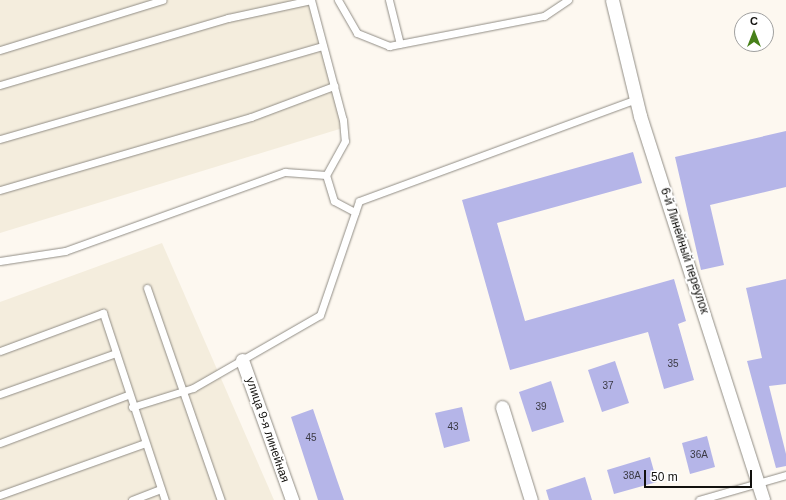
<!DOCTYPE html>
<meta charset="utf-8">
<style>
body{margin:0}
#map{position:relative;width:786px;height:500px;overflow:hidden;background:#fdf8f0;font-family:Helvetica,sans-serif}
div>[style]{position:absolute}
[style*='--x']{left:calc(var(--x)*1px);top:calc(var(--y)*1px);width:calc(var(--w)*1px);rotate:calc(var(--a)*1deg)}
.built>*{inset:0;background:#f4eddd}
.building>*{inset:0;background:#b5b5e8}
.roads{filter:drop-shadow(0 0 1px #918d85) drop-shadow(0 0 1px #918d85)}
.service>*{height:7px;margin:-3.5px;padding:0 3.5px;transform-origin:3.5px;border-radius:3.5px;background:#fff}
.minor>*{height:13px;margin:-6.5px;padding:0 6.5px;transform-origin:6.5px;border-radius:6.5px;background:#fff}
span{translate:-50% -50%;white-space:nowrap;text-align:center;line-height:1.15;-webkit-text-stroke:4px #fff;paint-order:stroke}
.number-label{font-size:10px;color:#3b3a44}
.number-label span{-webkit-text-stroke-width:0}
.street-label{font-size:12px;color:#12110e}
.north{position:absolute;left:734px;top:12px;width:40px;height:40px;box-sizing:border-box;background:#fff;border:1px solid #a0a09f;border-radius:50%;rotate:0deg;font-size:11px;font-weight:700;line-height:16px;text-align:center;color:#12110e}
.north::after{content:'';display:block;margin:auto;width:14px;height:18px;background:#47801a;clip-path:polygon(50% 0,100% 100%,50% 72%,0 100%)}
.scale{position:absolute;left:644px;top:470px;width:108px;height:18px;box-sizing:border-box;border:2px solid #12110e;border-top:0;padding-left:5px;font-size:12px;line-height:14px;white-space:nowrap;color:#12110e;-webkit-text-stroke:3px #fff;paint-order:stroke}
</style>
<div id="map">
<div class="built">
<div style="clip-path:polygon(0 0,307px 0,346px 127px,0 233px)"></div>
<div style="clip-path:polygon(162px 243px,274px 500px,0 500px,0 302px)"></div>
</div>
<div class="building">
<div style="clip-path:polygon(786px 131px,786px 187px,710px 205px,724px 265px,701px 270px,675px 157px)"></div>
<div style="clip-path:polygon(633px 152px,642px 183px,497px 223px,525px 321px,674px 279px,686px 321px,678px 324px,694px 380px,664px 389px,648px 332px,510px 370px,462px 200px)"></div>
<div style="clip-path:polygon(786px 279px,786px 384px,769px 386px,786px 454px,786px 466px,776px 468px,747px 361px,762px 358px,746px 288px)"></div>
<div style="clip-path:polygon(615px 361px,629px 403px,602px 412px,588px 370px)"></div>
<div style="clip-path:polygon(551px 381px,564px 422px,532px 432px,519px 392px)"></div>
<div style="clip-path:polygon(462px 407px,470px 441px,444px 448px,435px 413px)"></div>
<div style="clip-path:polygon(313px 409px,337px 480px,344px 500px,318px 500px,291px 417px)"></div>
<div style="clip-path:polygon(707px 436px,715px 467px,690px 474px,682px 443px)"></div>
<div style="clip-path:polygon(650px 457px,657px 482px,614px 494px,607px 470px)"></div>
<div style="clip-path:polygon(585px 477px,592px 500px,549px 500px,546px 490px)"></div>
</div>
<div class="roads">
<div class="service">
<div style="--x:338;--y:0;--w:38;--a:60"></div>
<div style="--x:357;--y:33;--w:35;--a:22"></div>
<div style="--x:389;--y:46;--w:158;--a:-11"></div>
<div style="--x:544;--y:16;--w:29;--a:-34"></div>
<div style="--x:389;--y:0;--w:45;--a:76"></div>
<div style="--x:0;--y:50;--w:170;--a:-17.1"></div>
<div style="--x:0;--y:85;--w:238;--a:-16.4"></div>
<div style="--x:228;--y:18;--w:85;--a:-12.2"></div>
<div style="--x:311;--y:0;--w:124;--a:75.1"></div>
<div style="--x:343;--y:120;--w:21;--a:85"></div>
<div style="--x:345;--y:141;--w:39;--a:119"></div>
<div style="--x:326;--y:175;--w:27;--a:73"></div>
<div style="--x:334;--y:201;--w:24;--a:28"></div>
<div style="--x:0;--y:139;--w:336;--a:-16.1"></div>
<div style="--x:0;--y:190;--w:261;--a:-16.2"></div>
<div style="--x:251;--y:117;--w:89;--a:-20.5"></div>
<div style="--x:0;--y:261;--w:66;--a:-8.7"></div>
<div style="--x:65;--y:251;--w:234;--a:-19.8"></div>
<div style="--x:285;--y:172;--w:41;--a:4.2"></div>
<div style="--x:147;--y:288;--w:225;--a:70.8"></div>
<div style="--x:0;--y:351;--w:110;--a:-20.3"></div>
<div style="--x:103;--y:313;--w:197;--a:71.7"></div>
<div style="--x:0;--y:394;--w:123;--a:-19.5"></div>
<div style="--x:132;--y:407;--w:64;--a:-17.3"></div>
<div style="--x:193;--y:388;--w:146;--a:-29.9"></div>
<div style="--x:320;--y:315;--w:120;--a:-71.1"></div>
<div style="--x:359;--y:201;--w:295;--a:-20.2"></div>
<div style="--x:0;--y:443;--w:137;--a:-20.6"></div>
<div style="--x:0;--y:495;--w:154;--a:-19.7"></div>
<div style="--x:132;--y:500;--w:31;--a:-21"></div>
<div style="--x:699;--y:500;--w:91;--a:-16"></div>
</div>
<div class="minor">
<div style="--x:612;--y:0;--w:119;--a:76.4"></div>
<div style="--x:640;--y:116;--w:403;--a:72.2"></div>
<div style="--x:242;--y:360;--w:149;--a:70.3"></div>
<div style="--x:502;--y:407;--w:97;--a:72.7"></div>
</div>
</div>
<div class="number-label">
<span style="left:673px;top:364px">35</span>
<span style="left:608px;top:386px">37</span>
<span style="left:541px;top:407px">39</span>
<span style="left:453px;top:427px">43</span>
<span style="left:311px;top:438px">45</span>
<span style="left:699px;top:455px">36А</span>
<span style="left:632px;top:476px">38А</span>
</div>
<div class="street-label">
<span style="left:684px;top:251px;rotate:72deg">6-й Линейный переулок</span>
<span style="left:267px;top:430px;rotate:71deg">улица 9-я линейная</span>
</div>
<div class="north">С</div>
<div class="scale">50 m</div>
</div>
